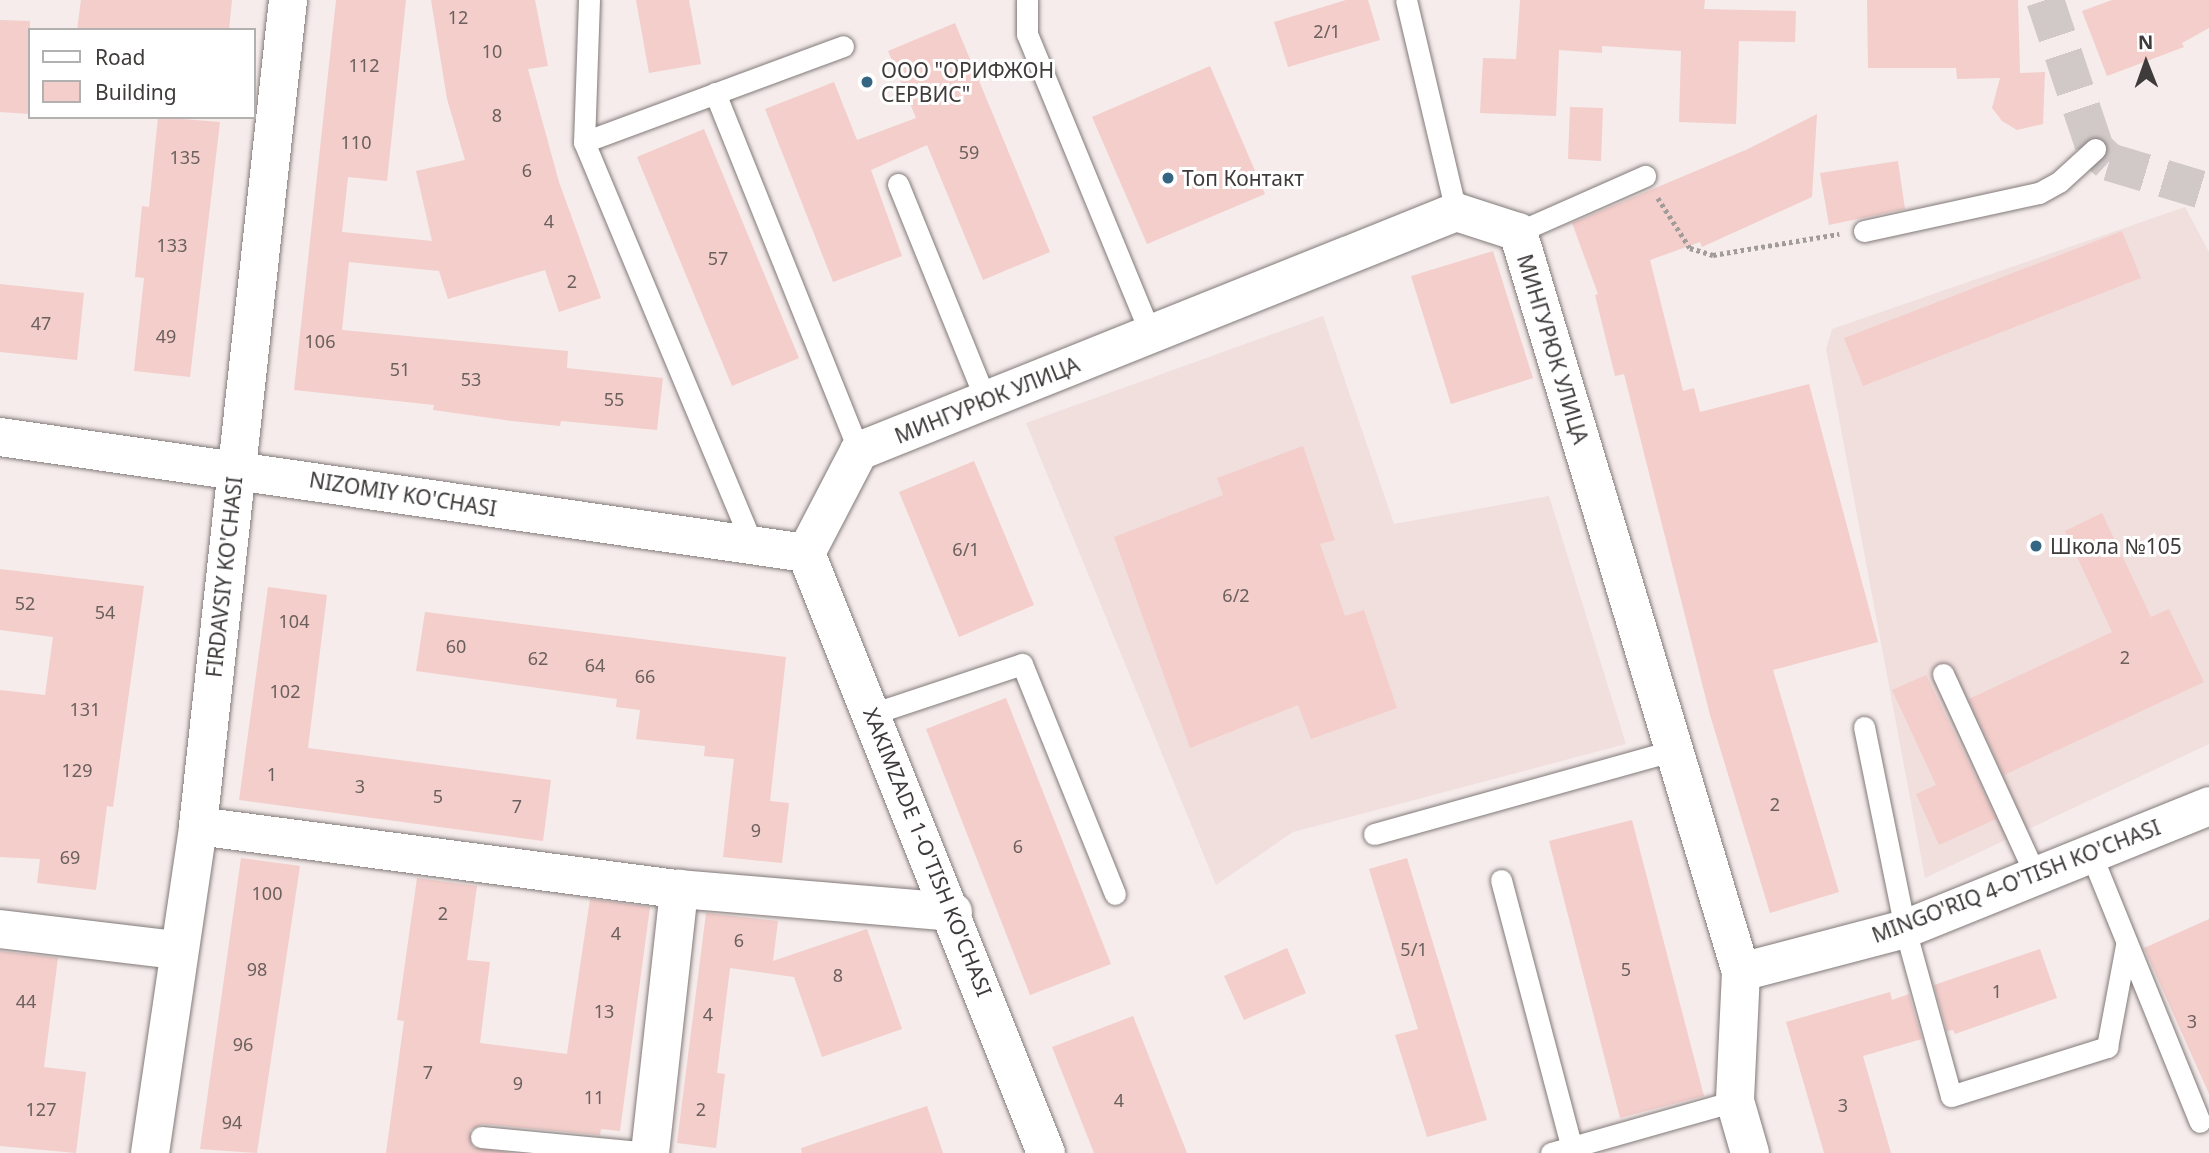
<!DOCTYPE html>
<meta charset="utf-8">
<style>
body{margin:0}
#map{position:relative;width:2209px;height:1153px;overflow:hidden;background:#f5eceb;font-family:"Noto Sans",sans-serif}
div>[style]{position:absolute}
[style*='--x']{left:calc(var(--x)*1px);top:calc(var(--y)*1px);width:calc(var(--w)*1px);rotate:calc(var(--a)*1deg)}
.built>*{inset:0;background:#f1dfde}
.building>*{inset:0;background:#f3cecb}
.minor-tunnel>*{height:38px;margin-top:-19px;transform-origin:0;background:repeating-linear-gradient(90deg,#d0c9c8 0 38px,transparent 0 57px)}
.path>*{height:4.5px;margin-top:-2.25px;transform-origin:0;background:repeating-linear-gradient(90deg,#a19b9a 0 3.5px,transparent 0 7px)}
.roads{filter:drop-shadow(0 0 2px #827a79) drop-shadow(0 0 2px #827a79)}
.service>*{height:21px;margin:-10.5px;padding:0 10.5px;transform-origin:10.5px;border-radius:10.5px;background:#fff}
.minor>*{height:38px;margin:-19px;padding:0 19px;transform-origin:19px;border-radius:19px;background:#fff}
.tertiary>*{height:38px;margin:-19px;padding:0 19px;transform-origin:19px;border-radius:19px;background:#fff}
.dots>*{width:19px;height:19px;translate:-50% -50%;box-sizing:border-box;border:4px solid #fff;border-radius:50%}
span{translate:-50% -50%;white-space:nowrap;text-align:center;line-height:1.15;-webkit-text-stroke:6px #fff;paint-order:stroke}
.number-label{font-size:18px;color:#6b605e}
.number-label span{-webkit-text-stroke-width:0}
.poi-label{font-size:21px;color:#3e3b3a}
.left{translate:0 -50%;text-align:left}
.street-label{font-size:21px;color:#3e3b3a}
.legend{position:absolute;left:28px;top:28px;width:228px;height:91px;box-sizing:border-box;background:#fff;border:2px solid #b2b1b0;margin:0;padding:9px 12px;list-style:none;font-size:21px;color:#3e3b3a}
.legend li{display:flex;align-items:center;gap:14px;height:35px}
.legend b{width:35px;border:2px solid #b2b1b0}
.north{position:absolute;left:2111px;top:28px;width:70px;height:70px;-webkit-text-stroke:5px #fff;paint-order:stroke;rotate:359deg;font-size:19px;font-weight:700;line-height:28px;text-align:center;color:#3e3b3a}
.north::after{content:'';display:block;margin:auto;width:24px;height:32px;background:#3e3b3a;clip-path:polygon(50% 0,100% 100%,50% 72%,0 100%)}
</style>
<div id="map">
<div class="built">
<div style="clip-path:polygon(2185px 207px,2209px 252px,2209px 744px,1925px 878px,1826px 349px,1832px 329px)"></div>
<div style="clip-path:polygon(1323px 316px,1394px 524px,1549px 496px,1626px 744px,1293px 832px,1216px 885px,1026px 423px)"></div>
</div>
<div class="building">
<div style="clip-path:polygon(81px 0,232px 0,229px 30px,77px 30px)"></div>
<div style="clip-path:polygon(336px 0,406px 0,387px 181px,348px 177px,342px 232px,432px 241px,416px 171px,465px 160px,447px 99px,431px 0,535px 0,548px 66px,528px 69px,559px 182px,601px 298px,559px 312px,545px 270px,448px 299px,439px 271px,349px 262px,342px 330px,568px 351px,567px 368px,663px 378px,657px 430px,561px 421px,560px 426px,512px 421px,433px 410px,434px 405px,294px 390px)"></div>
<div style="clip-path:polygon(636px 0,689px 0,701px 64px,649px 73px)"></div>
<div style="clip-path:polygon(1346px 0,1368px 0,1380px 40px,1288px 67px,1274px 22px)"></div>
<div style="clip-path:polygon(1520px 0,1705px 0,1704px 9px,1796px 11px,1795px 42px,1739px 41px,1736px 124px,1679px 122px,1681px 51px,1602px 46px,1602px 53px,1559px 50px,1556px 116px,1480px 113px,1483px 58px,1516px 59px)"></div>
<div style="clip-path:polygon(1867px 0,2018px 0,2020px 73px,2045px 72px,2043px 124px,2017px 130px,2002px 121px,1992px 108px,2000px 78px,1957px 79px,1956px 68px,1868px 68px)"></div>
<div style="clip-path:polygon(2112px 0,2209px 0,2209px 28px,2182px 43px,2184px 47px,2107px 76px,2082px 11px)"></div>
<div style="clip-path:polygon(0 20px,30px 21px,30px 114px,0 112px)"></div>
<div style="clip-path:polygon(955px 23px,1050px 252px,983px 280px,927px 145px,871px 170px,902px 256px,833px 282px,765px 109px,834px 82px,857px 140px,916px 118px,888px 51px)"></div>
<div style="clip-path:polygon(1210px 66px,1265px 194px,1147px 244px,1092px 117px)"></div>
<div style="clip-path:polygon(1570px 107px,1603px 108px,1601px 161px,1568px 159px)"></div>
<div style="clip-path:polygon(1817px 114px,1812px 197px,1702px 247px,1700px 242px,1650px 260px,1683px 391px,1694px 388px,1700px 412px,1809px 384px,1878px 642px,1773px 670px,1839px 892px,1770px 913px,1710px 715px,1624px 374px,1615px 376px,1595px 295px,1598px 294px,1572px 223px,1748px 149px)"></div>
<div style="clip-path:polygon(158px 117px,220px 122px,190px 377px,134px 371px,144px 278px,135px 277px,142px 206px,149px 207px)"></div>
<div style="clip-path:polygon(704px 129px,799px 358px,732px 386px,637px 157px)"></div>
<div style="clip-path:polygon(1898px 161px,1905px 209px,1829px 225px,1820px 173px)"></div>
<div style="clip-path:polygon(2122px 231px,2141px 278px,1863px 386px,1844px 338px)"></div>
<div style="clip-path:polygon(1493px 251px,1533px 378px,1451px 404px,1411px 276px)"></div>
<div style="clip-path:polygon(0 284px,84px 293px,77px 360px,0 352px)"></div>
<div style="clip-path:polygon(1303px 446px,1335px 540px,1320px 544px,1345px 616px,1364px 610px,1397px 708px,1311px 739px,1298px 705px,1190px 748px,1114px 537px,1223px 495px,1217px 478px)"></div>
<div style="clip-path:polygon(974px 461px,1034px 605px,959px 637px,899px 492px)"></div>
<div style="clip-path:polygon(2102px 513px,2151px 617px,2169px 609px,2204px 682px,2004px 775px,1969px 699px,2112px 632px,2065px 531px)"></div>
<div style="clip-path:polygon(0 569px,144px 586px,113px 807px,107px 806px,96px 890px,37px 883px,40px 859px,0 857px,0 690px,45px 695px,53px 637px,0 630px)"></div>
<div style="clip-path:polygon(268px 587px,327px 595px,308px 748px,551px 780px,543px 841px,239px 800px)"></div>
<div style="clip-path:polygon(425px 612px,786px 657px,770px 801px,789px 803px,782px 863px,723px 857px,734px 759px,704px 756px,705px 746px,636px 739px,640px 710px,616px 707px,617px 699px,416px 671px)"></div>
<div style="clip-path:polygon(1926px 675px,1996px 819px,1939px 845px,1916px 794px,1936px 785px,1892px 690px)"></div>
<div style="clip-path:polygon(1006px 698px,1111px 964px,1030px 995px,926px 729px)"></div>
<div style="clip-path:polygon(1632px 820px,1704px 1096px,1620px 1118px,1549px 841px)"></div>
<div style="clip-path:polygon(241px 858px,300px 866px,257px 1153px,200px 1149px)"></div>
<div style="clip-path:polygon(1407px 858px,1487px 1120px,1427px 1137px,1395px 1035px,1418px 1029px,1369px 869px)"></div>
<div style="clip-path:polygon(417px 878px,477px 886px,467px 960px,490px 962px,480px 1043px,567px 1054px,590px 899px,650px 907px,620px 1131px,601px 1129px,600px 1135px,482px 1124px,470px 1130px,473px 1147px,511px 1153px,386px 1153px,404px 1021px,397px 1020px)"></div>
<div style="clip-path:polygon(706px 913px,778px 921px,773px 961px,867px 929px,902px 1029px,822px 1057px,794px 977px,730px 968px,717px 1073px,725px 1074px,716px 1148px,677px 1143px)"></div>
<div style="clip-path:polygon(2209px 919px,2209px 1094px,2144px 948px)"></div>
<div style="clip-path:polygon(1287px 948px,1306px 993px,1244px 1020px,1224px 976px)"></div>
<div style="clip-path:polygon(2040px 949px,2057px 998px,1955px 1034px,1953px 1030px,1947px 1031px,1934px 985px)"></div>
<div style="clip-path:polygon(0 951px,58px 958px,44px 1067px,86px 1072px,76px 1153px,0 1146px)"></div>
<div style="clip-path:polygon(1890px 992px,1892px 1000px,1909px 994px,1922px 1039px,1863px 1056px,1891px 1153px,1824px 1153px,1786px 1022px)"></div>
<div style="clip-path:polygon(1133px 1016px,1187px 1153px,1094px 1153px,1052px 1047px)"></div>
<div style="clip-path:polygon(927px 1106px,943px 1153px,802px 1153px,801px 1148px)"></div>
</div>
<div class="minor-tunnel">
<div style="--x:2045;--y:0;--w:157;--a:71.4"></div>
<div style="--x:2095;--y:149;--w:19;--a:43"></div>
<div style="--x:2109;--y:162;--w:104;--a:16.7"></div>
</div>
<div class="path">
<div style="--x:1658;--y:198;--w:59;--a:57.4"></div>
<div style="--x:1690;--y:248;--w:24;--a:17"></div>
<div style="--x:1713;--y:255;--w:128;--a:-9.5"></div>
</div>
<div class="roads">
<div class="service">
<div style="--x:589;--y:0;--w:142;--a:92"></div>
<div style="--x:584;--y:142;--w:441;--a:67.3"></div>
<div style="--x:1027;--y:0;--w:34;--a:90"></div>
<div style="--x:1027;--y:34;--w:323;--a:67.6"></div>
<div style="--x:1406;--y:0;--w:218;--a:76.7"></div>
<div style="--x:715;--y:93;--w:386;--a:68.1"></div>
<div style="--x:584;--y:142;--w:276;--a:-20.3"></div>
<div style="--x:898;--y:184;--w:234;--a:67.9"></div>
<div style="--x:1864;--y:231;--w:179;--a:-12.3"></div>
<div style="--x:2039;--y:193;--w:23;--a:-29"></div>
<div style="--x:2059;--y:182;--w:49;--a:-42.5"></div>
<div style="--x:1518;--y:232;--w:139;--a:-23.8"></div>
<div style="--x:1943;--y:674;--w:222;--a:65.3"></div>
<div style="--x:872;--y:714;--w:158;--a:-18.4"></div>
<div style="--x:1022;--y:664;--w:248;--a:68"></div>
<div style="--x:1864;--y:727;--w:206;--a:78.5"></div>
<div style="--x:1905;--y:929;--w:173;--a:74.6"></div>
<div style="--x:1951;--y:1096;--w:164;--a:-17.4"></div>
<div style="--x:2107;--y:1047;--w:104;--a:-79.4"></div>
<div style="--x:1374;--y:834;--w:309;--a:-15.6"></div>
<div style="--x:2091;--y:854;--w:289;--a:67.9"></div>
<div style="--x:1501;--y:880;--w:277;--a:75.2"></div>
<div style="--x:481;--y:1137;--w:170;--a:5.4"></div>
<div style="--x:1551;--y:1153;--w:191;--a:-15.8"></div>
</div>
<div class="minor">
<div style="--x:806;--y:553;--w:115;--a:-62.5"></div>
<div style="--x:859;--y:451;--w:643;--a:-21.82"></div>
<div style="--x:1456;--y:212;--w:65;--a:17.9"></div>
<div style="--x:1518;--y:232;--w:773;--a:73.23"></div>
<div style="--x:1741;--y:972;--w:129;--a:92.7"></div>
<div style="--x:1735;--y:1101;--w:54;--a:73.9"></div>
<div style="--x:198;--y:826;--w:485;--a:7.5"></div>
<div style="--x:679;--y:889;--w:275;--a:4.8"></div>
<div style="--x:0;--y:929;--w:178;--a:6.8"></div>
<div style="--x:1741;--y:972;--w:170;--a:-14.7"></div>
<div style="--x:1905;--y:929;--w:328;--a:-22"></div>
<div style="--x:650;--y:1153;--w:266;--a:-83.7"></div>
</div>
<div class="tertiary">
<div style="--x:0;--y:437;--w:814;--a:8.19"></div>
<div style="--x:806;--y:553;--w:646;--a:68.2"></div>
<div style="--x:150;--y:1153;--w:331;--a:-81.6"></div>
<div style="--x:198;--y:826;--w:831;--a:-83.78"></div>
</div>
</div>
<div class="dots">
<div style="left:867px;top:82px;background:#346583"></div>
<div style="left:1168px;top:178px;background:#346583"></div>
<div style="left:2036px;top:546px;background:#346583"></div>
</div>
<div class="number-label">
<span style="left:458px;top:17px">12</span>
<span style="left:1327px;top:31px">2/1</span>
<span style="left:492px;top:51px">10</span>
<span style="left:364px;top:65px">112</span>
<span style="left:497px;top:115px">8</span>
<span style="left:356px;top:142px">110</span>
<span style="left:969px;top:152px">59</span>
<span style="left:185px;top:157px">135</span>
<span style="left:527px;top:170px">6</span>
<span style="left:549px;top:221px">4</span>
<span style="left:172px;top:245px">133</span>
<span style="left:718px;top:258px">57</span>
<span style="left:572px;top:281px">2</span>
<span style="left:41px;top:323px">47</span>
<span style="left:166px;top:336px">49</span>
<span style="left:320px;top:341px">106</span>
<span style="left:400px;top:369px">51</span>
<span style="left:471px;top:379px">53</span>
<span style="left:614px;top:399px">55</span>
<span style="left:966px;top:549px">6/1</span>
<span style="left:1236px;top:595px">6/2</span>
<span style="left:25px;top:603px">52</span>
<span style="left:105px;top:612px">54</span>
<span style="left:294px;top:621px">104</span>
<span style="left:456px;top:646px">60</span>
<span style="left:2125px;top:657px">2</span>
<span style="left:538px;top:658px">62</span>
<span style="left:595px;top:665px">64</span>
<span style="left:645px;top:676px">66</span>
<span style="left:285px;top:691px">102</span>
<span style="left:85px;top:709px">131</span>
<span style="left:77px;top:770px">129</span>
<span style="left:272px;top:774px">1</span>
<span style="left:360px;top:786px">3</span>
<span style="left:438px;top:796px">5</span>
<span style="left:1775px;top:804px">2</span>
<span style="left:517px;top:806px">7</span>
<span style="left:756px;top:830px">9</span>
<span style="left:1018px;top:846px">6</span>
<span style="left:70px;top:857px">69</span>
<span style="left:267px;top:893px">100</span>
<span style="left:443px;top:913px">2</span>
<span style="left:616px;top:933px">4</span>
<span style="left:739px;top:940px">6</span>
<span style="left:1414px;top:949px">5/1</span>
<span style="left:257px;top:969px">98</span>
<span style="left:1626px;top:969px">5</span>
<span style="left:838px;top:975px">8</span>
<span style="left:1997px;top:991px">1</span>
<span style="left:26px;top:1001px">44</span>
<span style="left:604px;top:1011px">13</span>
<span style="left:708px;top:1014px">4</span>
<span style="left:2192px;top:1021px">3</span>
<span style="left:243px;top:1044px">96</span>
<span style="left:428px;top:1072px">7</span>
<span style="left:518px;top:1083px">9</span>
<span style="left:594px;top:1097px">11</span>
<span style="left:1119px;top:1100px">4</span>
<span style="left:1843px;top:1105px">3</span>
<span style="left:41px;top:1109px">127</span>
<span style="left:701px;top:1109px">2</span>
<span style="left:232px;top:1122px">94</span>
</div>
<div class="poi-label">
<span class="left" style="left:881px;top:82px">ООО "ОРИФЖОН<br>СЕРВИС"</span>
<span class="left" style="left:1182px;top:178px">Топ Контакт</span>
<span class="left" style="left:2050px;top:546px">Школа №105</span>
</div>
<div class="street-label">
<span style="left:1553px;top:349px;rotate:73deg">МИНГУРЮК УЛИЦА</span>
<span style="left:987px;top:400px;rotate:-22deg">МИНГУРЮК УЛИЦА</span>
<span style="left:403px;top:494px;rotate:9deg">NIZOMIY KO'CHASI</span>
<span style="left:224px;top:577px;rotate:-84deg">FIRDAVSIY KO'CHASI</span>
<span style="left:928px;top:852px;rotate:68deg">XAKIMZADE 1-O'TISH KO'CHASI</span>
<span style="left:2016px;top:881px;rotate:-21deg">MINGO'RIQ 4-O'TISH KO'CHASI</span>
</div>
<ul class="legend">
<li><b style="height:9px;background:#fff"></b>Road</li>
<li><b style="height:19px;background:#f3cecb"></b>Building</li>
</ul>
<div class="north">N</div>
</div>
